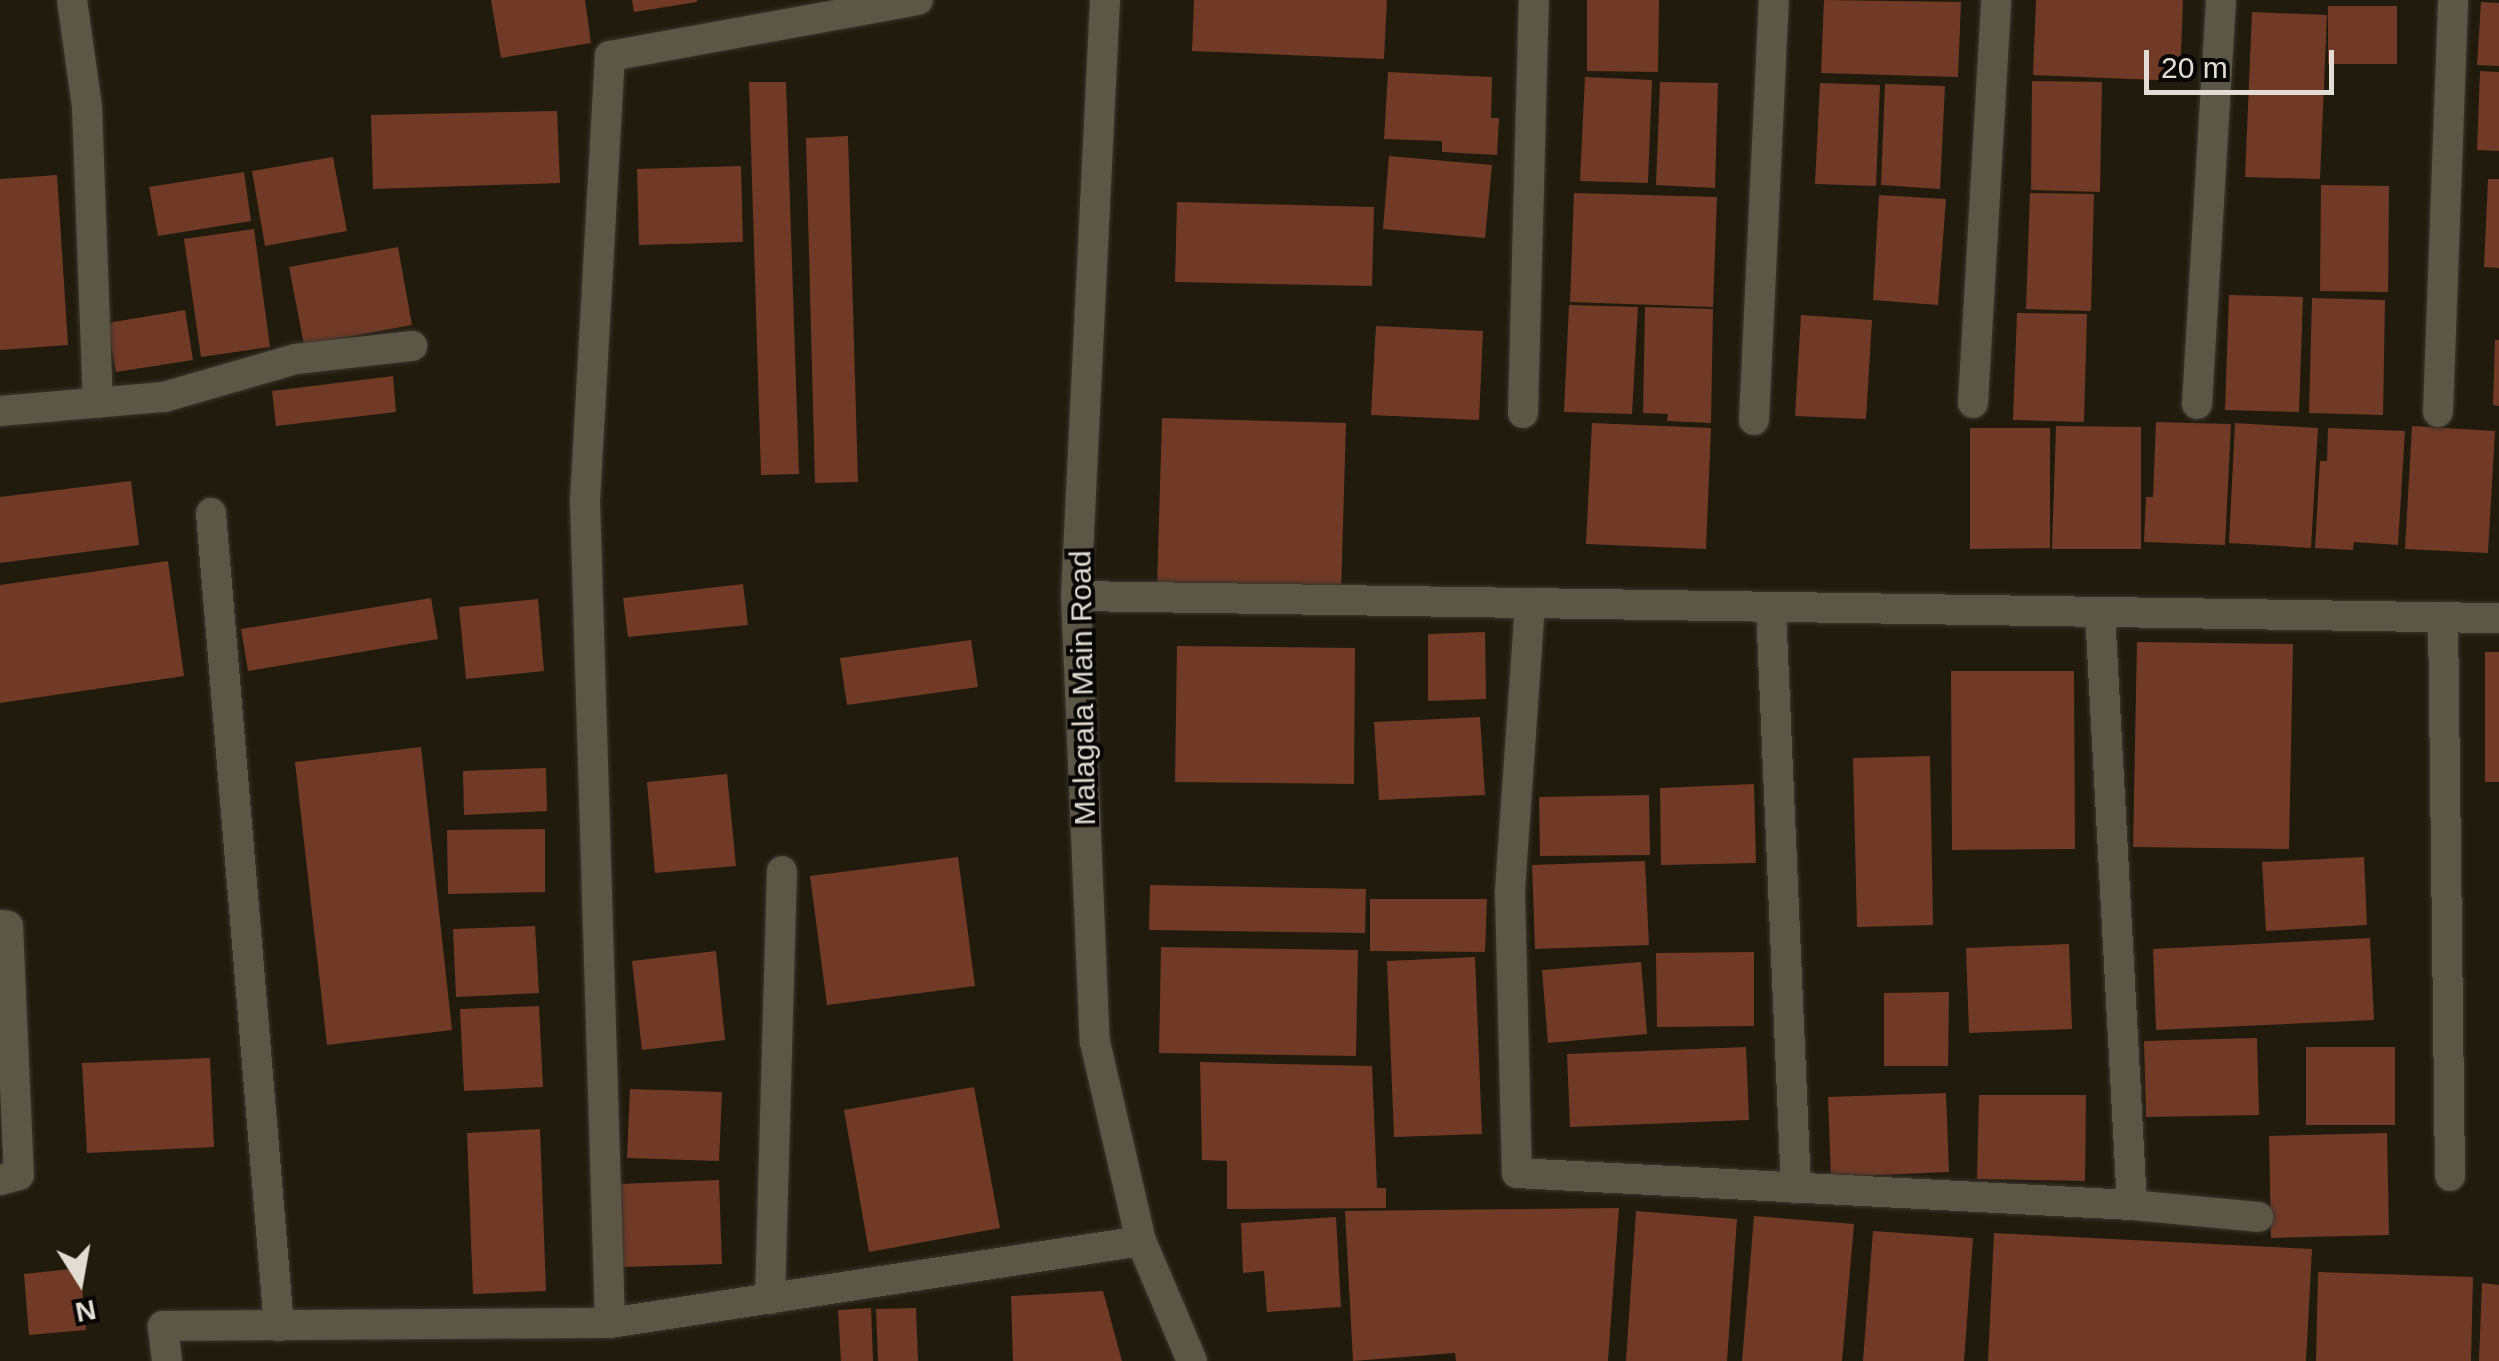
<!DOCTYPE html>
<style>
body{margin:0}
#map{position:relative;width:2499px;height:1361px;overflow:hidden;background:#201b0d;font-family:Arial,sans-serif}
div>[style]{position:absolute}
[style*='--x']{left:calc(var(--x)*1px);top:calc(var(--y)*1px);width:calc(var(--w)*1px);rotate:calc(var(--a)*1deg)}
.building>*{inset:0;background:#703a26}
.roads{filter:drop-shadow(0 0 2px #39352f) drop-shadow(0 0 2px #39352f)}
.street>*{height:30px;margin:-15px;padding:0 15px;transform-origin:15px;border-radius:15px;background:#5c5647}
.secondary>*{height:30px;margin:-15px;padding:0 15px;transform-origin:15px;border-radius:15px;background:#5c5647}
span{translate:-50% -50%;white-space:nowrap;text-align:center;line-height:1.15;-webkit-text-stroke:8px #080603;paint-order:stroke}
.street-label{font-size:30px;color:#e1ddd5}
.north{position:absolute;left:30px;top:1231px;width:100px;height:100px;-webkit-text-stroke:8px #080603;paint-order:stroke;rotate:169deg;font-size:28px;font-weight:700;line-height:40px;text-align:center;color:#e1ddd5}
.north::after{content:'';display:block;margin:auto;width:35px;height:45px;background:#e1ddd5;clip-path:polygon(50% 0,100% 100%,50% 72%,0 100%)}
.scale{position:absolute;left:2144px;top:50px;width:190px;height:45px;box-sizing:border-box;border:5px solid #e1ddd5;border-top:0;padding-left:12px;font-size:30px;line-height:35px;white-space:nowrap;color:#e1ddd5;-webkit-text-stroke:8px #080603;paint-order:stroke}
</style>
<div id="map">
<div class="building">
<div style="clip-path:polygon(491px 0,585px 0,591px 43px,501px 58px)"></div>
<div style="clip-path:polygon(632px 0,697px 0,697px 2px,634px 12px)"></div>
<div style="clip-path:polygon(1194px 0,1387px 0,1384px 59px,1192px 51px)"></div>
<div style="clip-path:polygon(1587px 0,1659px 0,1658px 72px,1587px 71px)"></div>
<div style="clip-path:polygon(1824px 0,1961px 2px,1958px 77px,1821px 73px)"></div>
<div style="clip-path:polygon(2036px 0,2183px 0,2180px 81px,2033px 75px)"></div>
<div style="clip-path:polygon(2481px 2px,2499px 3px,2499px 66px,2477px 65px)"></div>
<div style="clip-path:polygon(2328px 6px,2397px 6px,2397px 64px,2328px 64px)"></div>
<div style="clip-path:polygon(2252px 12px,2327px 15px,2320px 179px,2245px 177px)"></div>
<div style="clip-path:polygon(2480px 71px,2499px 72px,2499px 151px,2477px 150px)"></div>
<div style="clip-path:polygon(1388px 72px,1492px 77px,1491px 118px,1499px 118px,1497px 155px,1442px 152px,1442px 141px,1384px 139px)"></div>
<div style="clip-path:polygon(1585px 77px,1652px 80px,1648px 183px,1580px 181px)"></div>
<div style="clip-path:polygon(2032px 81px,2102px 82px,2100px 192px,2031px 190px)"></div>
<div style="clip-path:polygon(749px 82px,786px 82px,799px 474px,761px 475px)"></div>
<div style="clip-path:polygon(1660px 82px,1718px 83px,1715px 188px,1656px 185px)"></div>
<div style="clip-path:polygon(1820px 83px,1880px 85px,1876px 186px,1815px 184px)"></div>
<div style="clip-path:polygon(1885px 84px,1945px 86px,1940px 189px,1881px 185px)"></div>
<div style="clip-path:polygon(557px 111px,560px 183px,373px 189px,371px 115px)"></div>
<div style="clip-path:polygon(848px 136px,858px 482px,815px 483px,806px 138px)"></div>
<div style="clip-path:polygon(1389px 156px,1492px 165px,1485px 238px,1383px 229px)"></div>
<div style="clip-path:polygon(333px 157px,347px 231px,265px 246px,252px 171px)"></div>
<div style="clip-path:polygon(741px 166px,743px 242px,639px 245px,637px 169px)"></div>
<div style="clip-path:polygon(244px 172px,251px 221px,158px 236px,149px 187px)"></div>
<div style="clip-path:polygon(57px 175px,68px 345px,0 350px,0 179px)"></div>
<div style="clip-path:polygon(2488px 179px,2499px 179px,2499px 268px,2484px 267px)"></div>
<div style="clip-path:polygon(2321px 185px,2389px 186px,2388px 292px,2320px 291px)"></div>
<div style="clip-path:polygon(1574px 193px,1717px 197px,1713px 307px,1570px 302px)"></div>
<div style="clip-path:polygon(2030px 193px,2094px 194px,2091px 311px,2026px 309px)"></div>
<div style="clip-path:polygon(1879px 195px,1946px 199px,1938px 305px,1873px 300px)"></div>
<div style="clip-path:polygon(1177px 202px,1374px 207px,1372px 286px,1175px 282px)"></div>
<div style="clip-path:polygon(254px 229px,270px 347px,201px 357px,184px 239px)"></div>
<div style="clip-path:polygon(398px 247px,412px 325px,304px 345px,289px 267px)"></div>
<div style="clip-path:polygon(2229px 295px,2303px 297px,2299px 412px,2225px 410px)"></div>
<div style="clip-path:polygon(2312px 298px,2385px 300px,2383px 415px,2309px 413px)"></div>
<div style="clip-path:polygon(1569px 305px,1638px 307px,1632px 414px,1564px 412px)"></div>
<div style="clip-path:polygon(1645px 307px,1713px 309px,1711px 423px,1667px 421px,1668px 414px,1643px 413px)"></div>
<div style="clip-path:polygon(185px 310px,193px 360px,116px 372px,107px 323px)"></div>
<div style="clip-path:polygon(2017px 313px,2087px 314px,2084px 422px,2013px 420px)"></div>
<div style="clip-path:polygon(1801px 315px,1872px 320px,1866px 419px,1795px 416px)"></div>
<div style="clip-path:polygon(1376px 326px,1483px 331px,1479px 420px,1371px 415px)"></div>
<div style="clip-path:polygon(2495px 340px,2499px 340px,2499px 406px,2493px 405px)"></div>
<div style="clip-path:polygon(393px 376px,396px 412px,276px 426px,272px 391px)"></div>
<div style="clip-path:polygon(1162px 418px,1346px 423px,1341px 592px,1157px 588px)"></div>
<div style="clip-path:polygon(2156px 422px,2231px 424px,2225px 545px,2144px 542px,2146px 497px,2153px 497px)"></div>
<div style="clip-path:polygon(1592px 423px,1711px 428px,1706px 549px,1586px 544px)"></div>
<div style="clip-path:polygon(2235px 423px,2318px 428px,2311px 548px,2229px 543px)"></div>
<div style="clip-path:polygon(2056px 426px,2141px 427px,2141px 549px,2052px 549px)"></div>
<div style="clip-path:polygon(2412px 426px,2495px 431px,2488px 553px,2405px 549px)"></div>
<div style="clip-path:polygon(1970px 428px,2050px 428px,2050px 548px,1970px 549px)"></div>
<div style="clip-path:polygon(2328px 428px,2405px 431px,2398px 545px,2354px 542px,2353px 550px,2315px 548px,2320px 461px,2327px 461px)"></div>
<div style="clip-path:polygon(131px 481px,139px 545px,0 563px,0 497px)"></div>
<div style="clip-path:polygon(168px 561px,184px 676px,0 703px,0 585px)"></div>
<div style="clip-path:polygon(743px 584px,748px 625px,628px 637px,623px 598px)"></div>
<div style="clip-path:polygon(431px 598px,438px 639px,248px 671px,241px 629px)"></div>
<div style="clip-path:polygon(538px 599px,544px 671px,466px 679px,459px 607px)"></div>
<div style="clip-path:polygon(1485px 632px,1486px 699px,1428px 701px,1428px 634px)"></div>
<div style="clip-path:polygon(971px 640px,978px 687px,847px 705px,840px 658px)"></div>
<div style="clip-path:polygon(2137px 642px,2293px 644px,2289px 849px,2133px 847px)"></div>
<div style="clip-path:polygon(1177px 646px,1355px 648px,1354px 784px,1175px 782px)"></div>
<div style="clip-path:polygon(2485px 652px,2499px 652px,2499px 782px,2485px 782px)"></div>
<div style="clip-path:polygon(1951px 671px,2074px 671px,2075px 849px,1952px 850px)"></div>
<div style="clip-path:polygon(1480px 717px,1485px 795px,1379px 800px,1374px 722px)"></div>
<div style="clip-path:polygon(421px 747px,452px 1030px,327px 1045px,295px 762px)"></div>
<div style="clip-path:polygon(1930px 756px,1933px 925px,1857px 927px,1853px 758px)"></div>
<div style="clip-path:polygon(546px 768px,547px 811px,464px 815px,463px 771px)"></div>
<div style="clip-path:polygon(727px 774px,736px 866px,655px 873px,647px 782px)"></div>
<div style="clip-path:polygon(1754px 784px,1756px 863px,1661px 865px,1660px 788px)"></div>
<div style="clip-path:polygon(1649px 795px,1650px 855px,1540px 856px,1539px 797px)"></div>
<div style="clip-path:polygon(545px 829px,545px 892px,448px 894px,447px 830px)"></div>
<div style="clip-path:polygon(958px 857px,975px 986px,827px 1005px,810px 876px)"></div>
<div style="clip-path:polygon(2364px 857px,2367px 925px,2266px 931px,2262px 862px)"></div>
<div style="clip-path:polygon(1645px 861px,1649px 945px,1535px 949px,1532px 865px)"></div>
<div style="clip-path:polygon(1150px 885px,1366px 889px,1365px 933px,1149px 930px)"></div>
<div style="clip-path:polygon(1370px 899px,1487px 899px,1485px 952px,1370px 951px)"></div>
<div style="clip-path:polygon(535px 926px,539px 993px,456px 997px,453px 929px)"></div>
<div style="clip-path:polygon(2370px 938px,2374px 1020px,2156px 1030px,2153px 949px)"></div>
<div style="clip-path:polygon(2069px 944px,2072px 1029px,1969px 1033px,1966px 948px)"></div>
<div style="clip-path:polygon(1161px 947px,1358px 950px,1356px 1056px,1159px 1053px)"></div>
<div style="clip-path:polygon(716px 951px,725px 1040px,642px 1050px,632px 961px)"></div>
<div style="clip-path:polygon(1754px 952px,1754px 1026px,1657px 1027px,1656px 953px)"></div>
<div style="clip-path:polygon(1475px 957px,1482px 1134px,1394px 1137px,1387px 961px)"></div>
<div style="clip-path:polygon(1641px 962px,1647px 1034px,1548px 1043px,1542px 970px)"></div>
<div style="clip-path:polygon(1949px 992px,1948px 1066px,1884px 1066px,1884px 993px)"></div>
<div style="clip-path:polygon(539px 1006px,543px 1087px,464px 1091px,460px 1009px)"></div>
<div style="clip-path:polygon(2257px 1038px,2259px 1115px,2146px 1117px,2144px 1041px)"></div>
<div style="clip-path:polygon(1746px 1047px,1749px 1120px,1570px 1127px,1567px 1054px)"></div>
<div style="clip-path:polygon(2306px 1047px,2395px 1047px,2395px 1125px,2306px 1125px)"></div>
<div style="clip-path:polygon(210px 1058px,214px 1147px,87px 1153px,82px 1063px)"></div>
<div style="clip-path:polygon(1200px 1062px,1372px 1066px,1377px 1188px,1386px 1188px,1386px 1208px,1227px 1209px,1227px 1161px,1202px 1160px)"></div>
<div style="clip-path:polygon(974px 1087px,1000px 1228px,869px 1252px,844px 1110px)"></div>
<div style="clip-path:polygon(630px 1089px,722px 1092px,719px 1161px,627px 1158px)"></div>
<div style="clip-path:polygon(1946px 1093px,1949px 1172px,1831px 1177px,1828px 1097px)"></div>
<div style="clip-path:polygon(1979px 1095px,2086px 1095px,2085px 1181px,1977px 1179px)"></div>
<div style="clip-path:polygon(540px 1129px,546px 1291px,473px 1294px,467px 1133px)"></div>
<div style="clip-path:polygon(2387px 1133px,2389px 1235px,2271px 1238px,2269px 1136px)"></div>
<div style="clip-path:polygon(719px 1180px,722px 1264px,622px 1267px,619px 1184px)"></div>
<div style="clip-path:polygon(1619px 1208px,1608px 1361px,1456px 1361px,1455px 1353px,1353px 1361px,1345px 1211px)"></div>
<div style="clip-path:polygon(1636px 1211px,1737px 1219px,1727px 1361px,1626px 1361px)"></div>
<div style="clip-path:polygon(1754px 1216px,1854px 1224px,1842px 1361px,1742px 1361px)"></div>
<div style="clip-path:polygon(1336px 1217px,1341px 1307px,1267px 1312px,1264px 1271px,1243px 1273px,1241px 1223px)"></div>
<div style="clip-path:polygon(1873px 1231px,1973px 1238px,1964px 1361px,1863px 1361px)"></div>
<div style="clip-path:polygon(1994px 1233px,2312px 1249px,2306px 1361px,1988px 1361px)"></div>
<div style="clip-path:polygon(80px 1268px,86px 1330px,29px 1335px,24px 1274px)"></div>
<div style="clip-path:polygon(2318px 1272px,2473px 1277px,2471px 1361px,2316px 1361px)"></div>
<div style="clip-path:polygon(2482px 1283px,2499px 1285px,2499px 1361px,2479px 1361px)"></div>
<div style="clip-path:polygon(1103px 1291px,1122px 1361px,1013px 1361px,1011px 1296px)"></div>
<div style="clip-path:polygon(871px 1308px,873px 1361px,841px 1361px,838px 1310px)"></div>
<div style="clip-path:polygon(916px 1308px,918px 1361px,878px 1361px,876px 1309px)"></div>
</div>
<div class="roads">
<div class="street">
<div style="--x:72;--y:0;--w:108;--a:82"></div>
<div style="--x:87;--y:107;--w:296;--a:87.9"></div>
<div style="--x:1973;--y:403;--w:404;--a:-86.7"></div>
<div style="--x:2197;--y:404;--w:405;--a:-86.6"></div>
<div style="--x:0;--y:411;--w:165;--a:-4.9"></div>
<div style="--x:164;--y:397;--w:137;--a:-16.1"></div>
<div style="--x:296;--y:359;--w:117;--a:-6.4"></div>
<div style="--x:2438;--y:412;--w:412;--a:-87.9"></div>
<div style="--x:1523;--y:413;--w:413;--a:-88.5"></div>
<div style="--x:1754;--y:420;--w:420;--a:-87.3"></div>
<div style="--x:211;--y:513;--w:816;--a:85.22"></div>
<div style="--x:1076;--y:596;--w:1423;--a:0.89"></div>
<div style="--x:1530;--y:604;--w:290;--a:94"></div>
<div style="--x:1510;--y:893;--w:280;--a:88.6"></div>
<div style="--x:1517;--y:1173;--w:616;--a:2.98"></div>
<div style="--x:2132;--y:1205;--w:127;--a:5.4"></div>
<div style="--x:1771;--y:608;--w:581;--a:87.53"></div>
<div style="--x:2100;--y:612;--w:594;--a:86.91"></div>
<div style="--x:2443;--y:617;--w:559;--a:89.28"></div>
<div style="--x:0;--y:925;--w:8;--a:7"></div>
<div style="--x:8;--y:926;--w:249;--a:87.5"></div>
<div style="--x:19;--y:1175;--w:20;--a:165"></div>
<div style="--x:770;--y:1299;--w:428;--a:-88.4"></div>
<div style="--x:610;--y:1323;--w:822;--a:-91.74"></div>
<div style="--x:585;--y:501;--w:446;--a:-86.8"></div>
<div style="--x:610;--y:56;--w:313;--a:-10.3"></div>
<div style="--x:167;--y:1361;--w:35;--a:-97"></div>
<div style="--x:163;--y:1326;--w:447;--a:-0.4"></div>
<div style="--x:610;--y:1323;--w:537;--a:-8.78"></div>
</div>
<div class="secondary">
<div style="--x:1105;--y:0;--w:597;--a:92.79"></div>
<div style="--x:1076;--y:596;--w:446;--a:87.6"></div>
<div style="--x:1095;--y:1042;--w:204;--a:77"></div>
<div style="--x:1141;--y:1241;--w:130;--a:67"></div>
</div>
</div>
<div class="street-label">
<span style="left:1083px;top:688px;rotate:-91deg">Malagala Main Road</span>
</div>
<div class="north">N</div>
<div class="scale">20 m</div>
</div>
